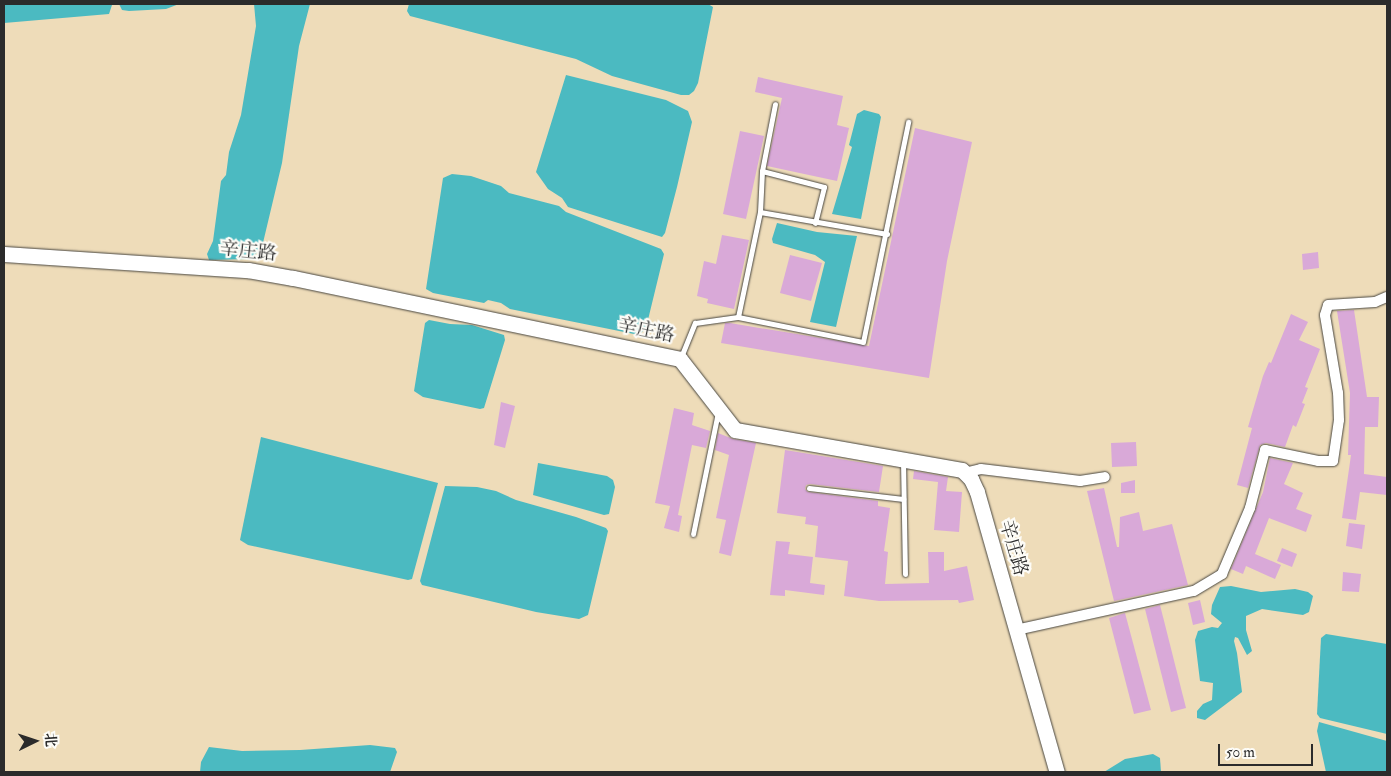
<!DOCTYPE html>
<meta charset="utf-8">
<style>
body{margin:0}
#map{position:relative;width:1391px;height:776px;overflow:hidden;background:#eedcb9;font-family:"IM FELL Double Pica","Noto Serif SC",serif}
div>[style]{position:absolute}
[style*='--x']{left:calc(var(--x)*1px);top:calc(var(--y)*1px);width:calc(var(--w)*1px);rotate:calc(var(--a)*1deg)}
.water>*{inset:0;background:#4bbac1}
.building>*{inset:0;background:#d9a9d8}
.roads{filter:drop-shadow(0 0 1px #484640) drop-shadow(0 0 1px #484640)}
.lane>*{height:5px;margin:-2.5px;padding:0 2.5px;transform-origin:2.5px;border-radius:2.5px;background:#fff}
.street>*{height:10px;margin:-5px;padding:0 5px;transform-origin:5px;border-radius:5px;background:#fff}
.secondary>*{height:15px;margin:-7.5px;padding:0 7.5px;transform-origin:7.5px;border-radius:7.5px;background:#fff}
span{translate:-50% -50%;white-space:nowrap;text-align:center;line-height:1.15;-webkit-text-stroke:4.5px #fdfcf7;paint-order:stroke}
.street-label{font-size:19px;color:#2b2b2b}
.frame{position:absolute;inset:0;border:5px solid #2b2b2b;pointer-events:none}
.north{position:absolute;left:10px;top:716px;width:50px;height:50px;-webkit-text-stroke:4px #fdfcf7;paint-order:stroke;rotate:86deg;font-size:14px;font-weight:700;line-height:20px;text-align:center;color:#2b2b2b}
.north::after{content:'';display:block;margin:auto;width:18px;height:22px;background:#2b2b2b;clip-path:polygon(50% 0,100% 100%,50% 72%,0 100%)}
.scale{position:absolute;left:1218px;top:744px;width:95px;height:22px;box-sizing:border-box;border:2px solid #2b2b2b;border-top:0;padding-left:6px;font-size:15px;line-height:18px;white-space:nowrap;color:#2b2b2b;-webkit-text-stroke:4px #fdfcf7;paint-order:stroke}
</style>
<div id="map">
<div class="water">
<div style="clip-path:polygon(4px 4px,112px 4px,112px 5px,109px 14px,4px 23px)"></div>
<div style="clip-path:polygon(119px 4px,179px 4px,166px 9px,129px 11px,122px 10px)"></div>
<div style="clip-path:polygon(254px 4px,310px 4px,299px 46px,282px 163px,262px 247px,251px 259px,209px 260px,207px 254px,213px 241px,221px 181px,226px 175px,229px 152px,241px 115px,256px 26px)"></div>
<div style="clip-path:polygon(409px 4px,708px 4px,713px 7px,698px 83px,694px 91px,689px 95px,681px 95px,612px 76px,576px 59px,410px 16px,407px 11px)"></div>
<div style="clip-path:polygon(566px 75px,666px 100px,688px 111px,692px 122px,677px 187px,665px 233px,662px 237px,568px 207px,562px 198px,548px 189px,536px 172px)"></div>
<div style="clip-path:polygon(864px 110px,879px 114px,881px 117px,861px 219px,832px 214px,852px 147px,849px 145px,857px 114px)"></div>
<div style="clip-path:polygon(452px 174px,471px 176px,501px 186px,509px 193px,559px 206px,566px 212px,661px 249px,664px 254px,646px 328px,641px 333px,634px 334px,510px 309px,501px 303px,488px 300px,484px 303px,433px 293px,426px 289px,443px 178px)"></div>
<div style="clip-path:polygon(777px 223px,817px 232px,857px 236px,836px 327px,810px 322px,825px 262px,815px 255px,773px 243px,772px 239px)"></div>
<div style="clip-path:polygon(429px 320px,450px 324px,472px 325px,504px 335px,505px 340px,484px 408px,480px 409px,423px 397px,414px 391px,425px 323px)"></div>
<div style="clip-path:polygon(261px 437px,438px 483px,412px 579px,408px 580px,248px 545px,240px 540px)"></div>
<div style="clip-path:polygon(538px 463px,607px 476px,613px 480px,615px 487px,609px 514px,604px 515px,533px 495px)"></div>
<div style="clip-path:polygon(445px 486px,477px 487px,496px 491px,516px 500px,576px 517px,606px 528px,608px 531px,588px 615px,579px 619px,536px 612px,422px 585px,420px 581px)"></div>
<div style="clip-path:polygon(1231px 586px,1261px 592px,1295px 589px,1308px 592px,1313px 596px,1309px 612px,1303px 615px,1262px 609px,1246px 616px,1246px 630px,1252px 651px,1247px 655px,1238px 638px,1235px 637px,1234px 641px,1237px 653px,1242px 692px,1205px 720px,1197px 718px,1197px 711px,1203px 704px,1212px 700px,1213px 683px,1200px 681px,1195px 640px,1198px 631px,1212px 627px,1218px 628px,1222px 623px,1211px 614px,1212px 605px,1220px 587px)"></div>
<div style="clip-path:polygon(1326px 634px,1387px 644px,1387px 734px,1320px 718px,1317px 714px,1321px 638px)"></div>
<div style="clip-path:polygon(1319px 722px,1387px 741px,1387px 772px,1326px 772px,1317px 731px)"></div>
<div style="clip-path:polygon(370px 745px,395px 748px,397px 752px,390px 772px,200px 772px,201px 762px,209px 747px,242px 751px,300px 750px)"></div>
<div style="clip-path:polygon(1153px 754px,1160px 758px,1161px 772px,1104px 772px,1125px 759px)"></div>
</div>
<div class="building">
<div style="clip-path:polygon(758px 77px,843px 96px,837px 125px,849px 128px,837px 181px,767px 166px,782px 98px,755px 92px)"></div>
<div style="clip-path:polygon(915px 128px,972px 142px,947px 261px,929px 378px,721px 343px,725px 323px,730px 323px,869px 346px)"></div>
<div style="clip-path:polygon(740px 131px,764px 136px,746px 219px,723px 214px)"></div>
<div style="clip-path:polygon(722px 235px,749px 240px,734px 309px,707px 303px,708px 299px,697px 296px,704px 261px,716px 264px)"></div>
<div style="clip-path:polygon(1318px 252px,1319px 268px,1303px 270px,1302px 254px)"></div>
<div style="clip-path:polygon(790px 255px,822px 263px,811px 301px,780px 293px)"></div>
<div style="clip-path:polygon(1354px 310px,1367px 397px,1379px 397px,1378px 427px,1365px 427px,1364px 474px,1387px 477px,1387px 495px,1360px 492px,1356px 520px,1342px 518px,1351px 455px,1348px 455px,1350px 393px,1337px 311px)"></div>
<div style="clip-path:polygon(1291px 314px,1308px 322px,1299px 340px,1320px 349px,1305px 387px,1308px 388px,1302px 403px,1305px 404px,1296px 427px,1293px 425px,1285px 447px,1266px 443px,1260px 445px,1248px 488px,1237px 485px,1252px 428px,1248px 427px,1263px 376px,1269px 362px,1271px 363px)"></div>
<div style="clip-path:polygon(501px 402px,515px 406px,505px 448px,494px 445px)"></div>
<div style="clip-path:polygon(674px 408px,694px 413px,692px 425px,710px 431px,706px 448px,692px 445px,678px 515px,682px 516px,679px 532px,664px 528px,670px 506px,655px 503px)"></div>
<div style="clip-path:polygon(718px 433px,733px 439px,756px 443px,731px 556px,719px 553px,726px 520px,716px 518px,729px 455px,715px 450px)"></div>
<div style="clip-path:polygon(1136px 442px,1137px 466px,1112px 467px,1111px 443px)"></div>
<div style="clip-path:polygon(785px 450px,883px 466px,879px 492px,810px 484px,806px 485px,805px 489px,808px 492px,878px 501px,878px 506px,890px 508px,884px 551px,888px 552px,885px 584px,929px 583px,928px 552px,944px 552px,944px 571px,967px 566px,974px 600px,959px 603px,958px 600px,879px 601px,844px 596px,848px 561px,815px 557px,818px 526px,805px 524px,806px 517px,777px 513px)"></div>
<div style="clip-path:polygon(1270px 458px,1293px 463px,1284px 484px,1303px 493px,1296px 509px,1312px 515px,1306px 532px,1269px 518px,1255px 554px,1281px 565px,1275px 579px,1246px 566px,1243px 574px,1231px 569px,1263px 492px)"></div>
<div style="clip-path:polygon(914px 471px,948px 477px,946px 491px,962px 492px,959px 532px,934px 530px,938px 482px,913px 479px)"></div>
<div style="clip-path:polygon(1135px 480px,1135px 493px,1121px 493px,1121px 483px)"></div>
<div style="clip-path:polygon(1104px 488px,1117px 547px,1119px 547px,1120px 517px,1139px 512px,1143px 531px,1172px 524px,1188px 585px,1114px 601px,1087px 491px)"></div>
<div style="clip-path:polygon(1349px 523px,1365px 525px,1362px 549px,1346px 546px)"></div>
<div style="clip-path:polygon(776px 541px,790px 542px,788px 554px,813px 557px,810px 583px,825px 585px,824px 595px,785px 590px,785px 596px,770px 595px)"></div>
<div style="clip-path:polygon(1282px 548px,1297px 554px,1292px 567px,1277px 561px)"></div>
<div style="clip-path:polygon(1343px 572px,1361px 574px,1359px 592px,1342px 591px)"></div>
<div style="clip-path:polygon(1200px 600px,1205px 622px,1193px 625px,1188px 603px)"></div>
<div style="clip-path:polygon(1160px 605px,1186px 708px,1171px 712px,1145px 609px)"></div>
<div style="clip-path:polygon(1125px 613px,1151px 710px,1134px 714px,1109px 618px)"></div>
</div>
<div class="roads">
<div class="lane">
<div style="--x:762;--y:171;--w:64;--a:14.5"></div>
<div style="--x:824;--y:187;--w:37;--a:104"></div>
<div style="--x:760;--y:212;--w:129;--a:9.8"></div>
<div style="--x:738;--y:317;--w:107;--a:-78.2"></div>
<div style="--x:760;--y:212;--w:41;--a:-87.2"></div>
<div style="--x:762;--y:171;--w:68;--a:-79"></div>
<div style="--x:681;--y:357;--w:37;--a:-68"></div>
<div style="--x:695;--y:323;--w:43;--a:-7.9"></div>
<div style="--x:738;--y:317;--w:127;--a:11.3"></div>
<div style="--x:863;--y:342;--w:225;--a:-78.4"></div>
<div style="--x:903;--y:460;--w:114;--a:89"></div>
<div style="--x:809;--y:488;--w:95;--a:6.7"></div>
<div style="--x:693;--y:534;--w:125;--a:-78.4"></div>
</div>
<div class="street">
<div style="--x:964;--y:473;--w:17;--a:-13"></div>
<div style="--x:981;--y:469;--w:100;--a:6.9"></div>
<div style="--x:1080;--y:481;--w:25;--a:-9"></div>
<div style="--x:1016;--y:630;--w:182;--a:-12.4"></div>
<div style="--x:1194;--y:591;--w:33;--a:-31"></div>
<div style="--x:1222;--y:574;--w:72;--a:-67"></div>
<div style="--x:1250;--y:508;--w:60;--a:-75.5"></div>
<div style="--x:1265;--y:450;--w:54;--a:11.7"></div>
<div style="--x:1318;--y:461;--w:15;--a:0"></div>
<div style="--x:1333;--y:461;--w:41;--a:-81.7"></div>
<div style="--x:1339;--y:420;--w:27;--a:-92"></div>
<div style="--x:1338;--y:393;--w:79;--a:-99.5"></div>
<div style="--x:1325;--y:315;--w:10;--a:-73"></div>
<div style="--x:1328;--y:305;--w:47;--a:-3.7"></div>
<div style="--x:1375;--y:302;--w:13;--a:-23"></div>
</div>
<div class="secondary">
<div style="--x:4;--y:254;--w:245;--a:3.8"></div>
<div style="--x:248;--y:270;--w:46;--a:10.1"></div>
<div style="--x:293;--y:278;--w:395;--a:11.8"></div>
<div style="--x:680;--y:359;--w:90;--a:52.2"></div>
<div style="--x:735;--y:430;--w:230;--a:10"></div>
<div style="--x:962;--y:470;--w:13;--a:45"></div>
<div style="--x:971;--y:479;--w:14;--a:65"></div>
<div style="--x:977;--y:492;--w:291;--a:74.1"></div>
</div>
</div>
<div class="street-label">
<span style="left:248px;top:252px;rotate:6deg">辛庄路</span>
<span style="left:646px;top:331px;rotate:12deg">辛庄路</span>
<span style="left:1013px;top:548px;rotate:74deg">辛庄路</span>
</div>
<div class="frame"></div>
<div class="north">北</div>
<div class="scale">50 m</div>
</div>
